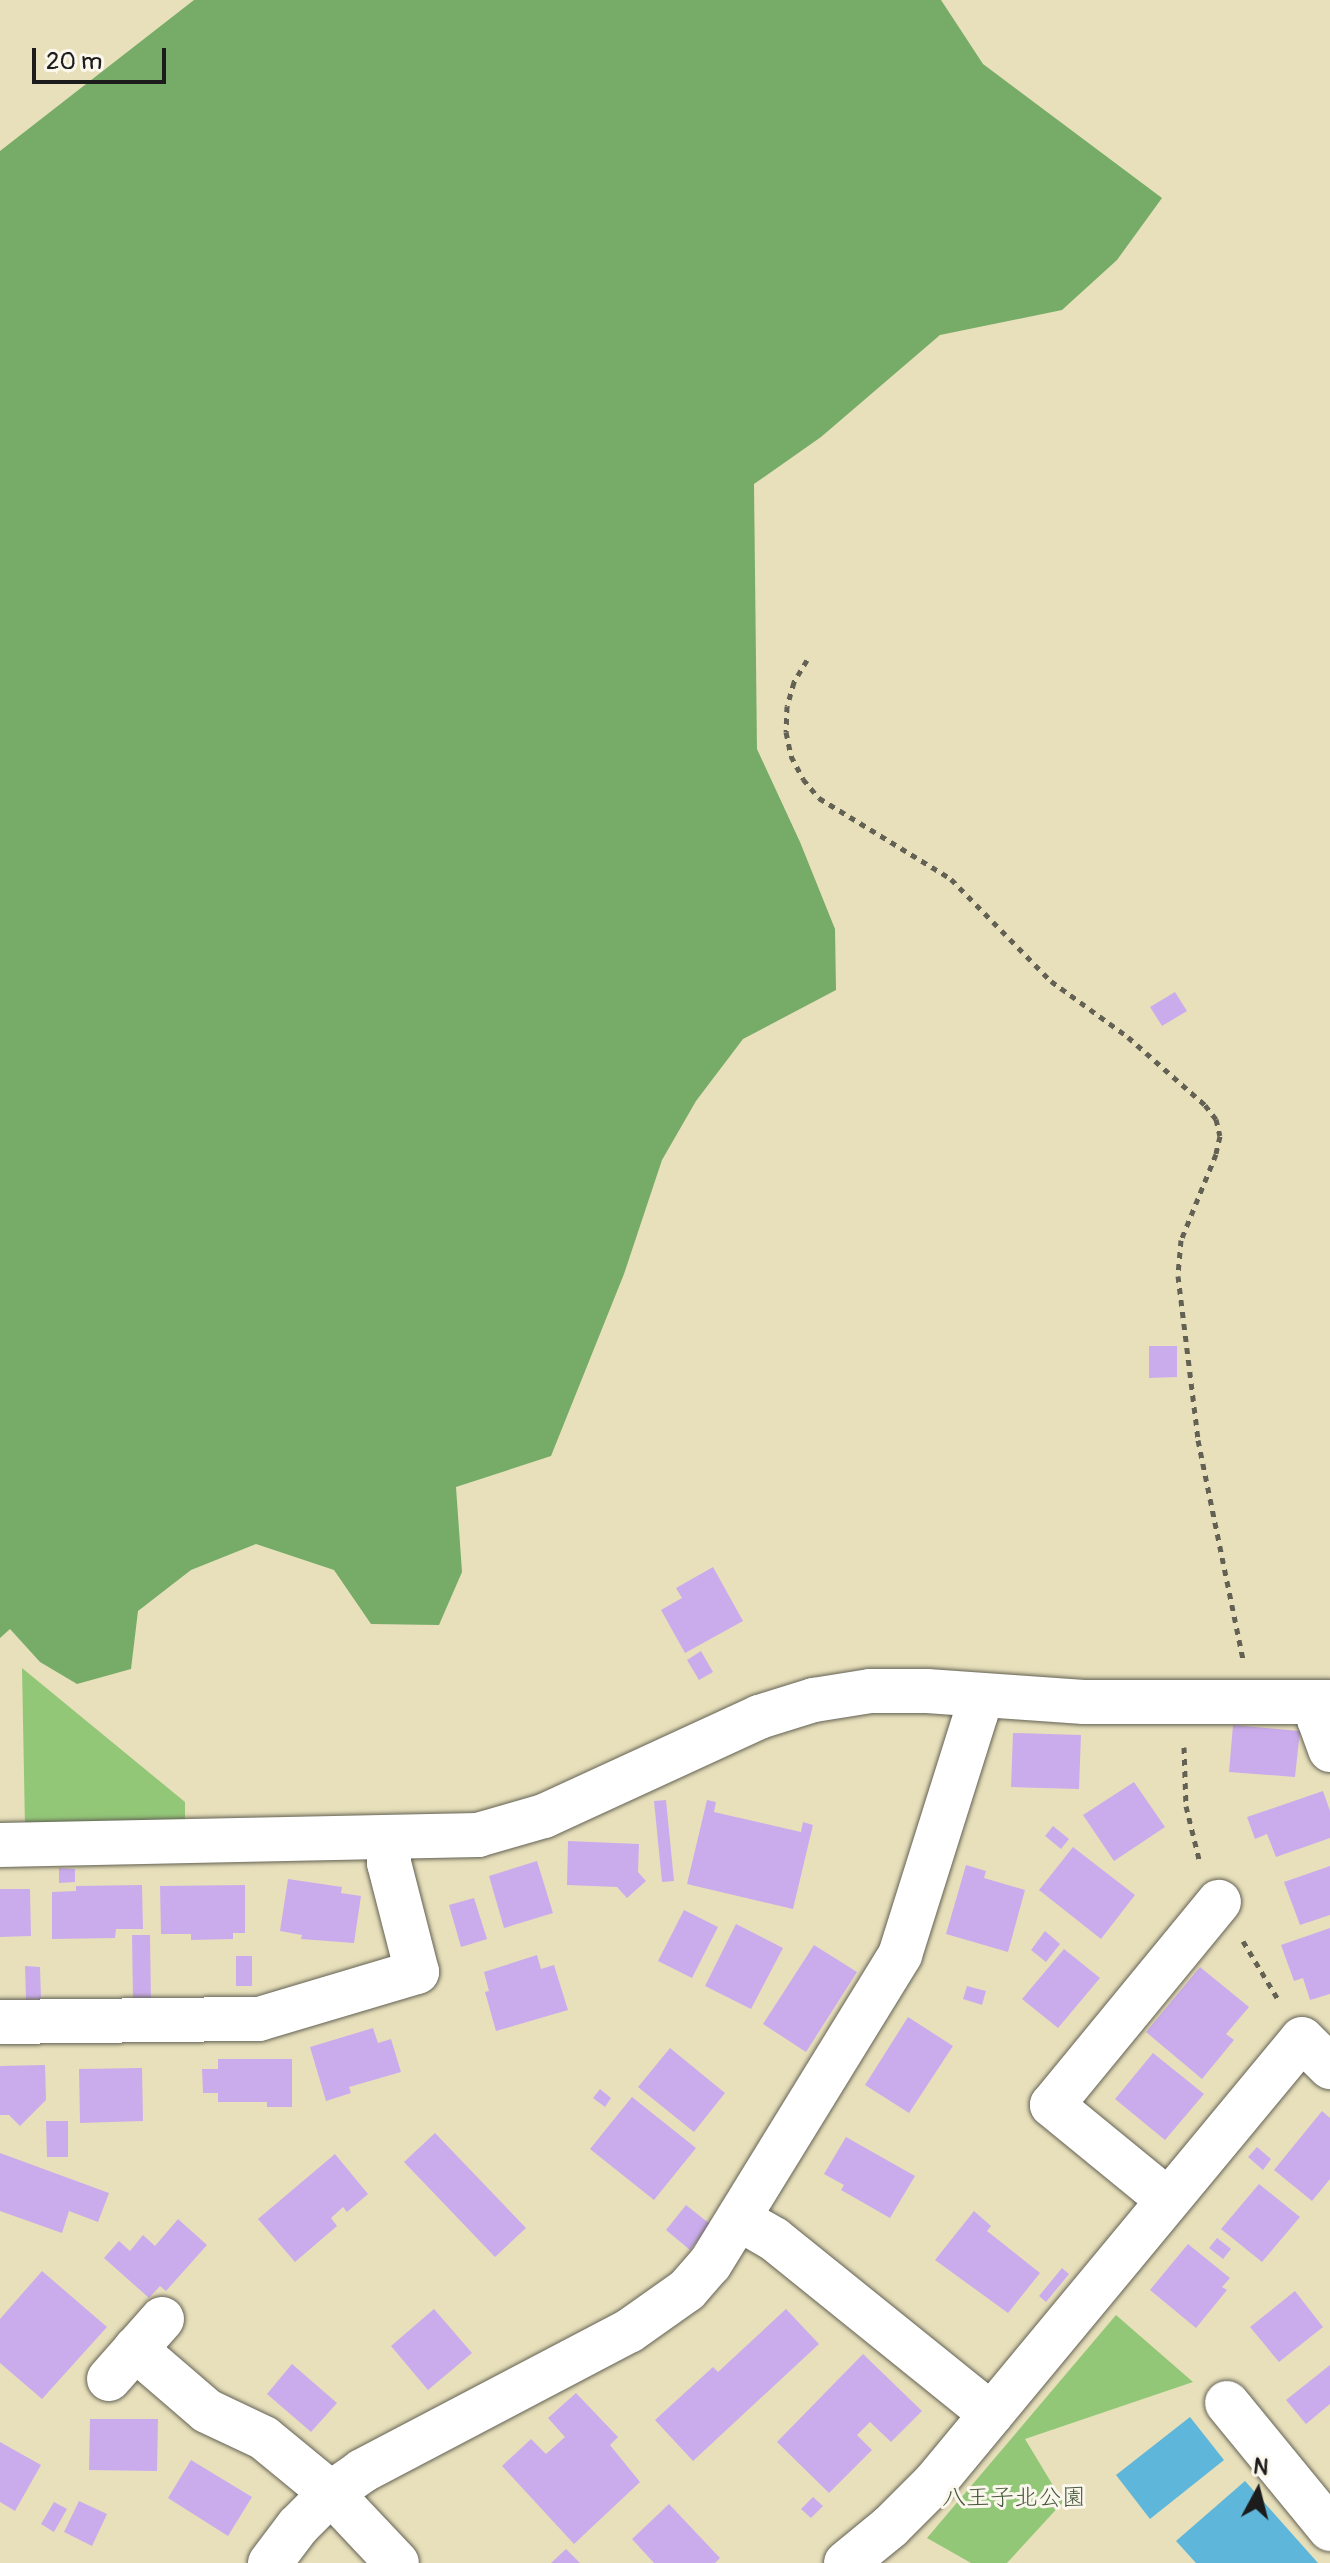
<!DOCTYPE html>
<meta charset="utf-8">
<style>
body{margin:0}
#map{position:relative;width:1330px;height:2563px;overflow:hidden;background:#e8e0bb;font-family:Pangolin,"Klee One",sans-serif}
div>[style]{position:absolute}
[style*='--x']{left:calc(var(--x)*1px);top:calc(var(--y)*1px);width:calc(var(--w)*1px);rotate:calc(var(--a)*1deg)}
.green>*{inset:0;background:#93c778}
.forest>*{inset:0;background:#76ac68}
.water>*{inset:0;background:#5eb6db}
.building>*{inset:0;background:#caacec}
.path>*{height:5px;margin-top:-2.5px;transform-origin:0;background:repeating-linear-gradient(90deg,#636154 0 6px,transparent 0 12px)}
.roads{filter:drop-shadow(0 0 2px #636154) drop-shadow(0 0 2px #636154)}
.street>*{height:44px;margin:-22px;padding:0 22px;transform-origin:22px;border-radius:22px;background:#fff}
span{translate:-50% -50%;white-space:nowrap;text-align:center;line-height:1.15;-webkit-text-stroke:6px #fbf7ec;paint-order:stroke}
.park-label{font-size:24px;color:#46583c}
.north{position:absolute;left:1218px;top:2451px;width:80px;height:80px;-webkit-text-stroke:6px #fbf7ec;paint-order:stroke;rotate:7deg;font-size:22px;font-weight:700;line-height:32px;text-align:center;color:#1c1c1c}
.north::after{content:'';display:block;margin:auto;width:28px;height:36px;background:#1c1c1c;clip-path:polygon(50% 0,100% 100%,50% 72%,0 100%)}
.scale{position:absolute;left:32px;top:48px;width:134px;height:36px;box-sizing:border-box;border:4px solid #1c1c1c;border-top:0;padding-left:10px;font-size:24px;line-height:28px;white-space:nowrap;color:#1c1c1c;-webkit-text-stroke:6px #fbf7ec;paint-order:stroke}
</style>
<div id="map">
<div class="green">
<div style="clip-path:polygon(22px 1668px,185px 1802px,185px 1825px,25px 1828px)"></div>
<div style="clip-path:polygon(1116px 2315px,1193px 2382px,1025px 2439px,1063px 2502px,1007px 2563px,971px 2563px,927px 2538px)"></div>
</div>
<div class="forest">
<div style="clip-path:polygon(194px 0,941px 0,983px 64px,1162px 198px,1117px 260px,1062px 310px,940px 335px,821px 437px,754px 484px,757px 749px,800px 842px,835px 929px,836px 990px,743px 1039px,696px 1101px,662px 1160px,624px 1274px,551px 1456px,456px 1487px,462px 1572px,439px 1625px,371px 1624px,334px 1570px,256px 1544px,191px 1570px,138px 1611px,131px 1669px,77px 1684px,40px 1662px,10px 1629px,0 1638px,0 151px)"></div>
</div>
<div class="water">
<div style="clip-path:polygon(1190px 2417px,1224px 2460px,1150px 2519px,1116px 2475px)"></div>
<div style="clip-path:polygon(1245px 2481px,1318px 2563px,1196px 2563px,1176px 2541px)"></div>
</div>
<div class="building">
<div style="clip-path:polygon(1175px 992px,1187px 1011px,1162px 1026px,1150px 1007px)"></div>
<div style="clip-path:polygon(1149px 1346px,1177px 1346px,1177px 1377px,1149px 1378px)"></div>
<div style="clip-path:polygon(713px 1567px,743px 1621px,685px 1653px,661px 1610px,682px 1598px,676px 1588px)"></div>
<div style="clip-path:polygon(701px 1651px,713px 1672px,699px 1680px,687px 1660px)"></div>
<div style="clip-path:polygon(1233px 1725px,1300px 1731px,1295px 1777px,1229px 1772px)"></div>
<div style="clip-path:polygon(1013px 1733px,1081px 1735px,1079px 1789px,1011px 1787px)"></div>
<div style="clip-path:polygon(1134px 1782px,1165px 1827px,1114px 1861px,1083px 1815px)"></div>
<div style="clip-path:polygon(1323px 1791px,1330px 1811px,1330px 1838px,1276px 1857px,1267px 1834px,1255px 1839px,1247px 1817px)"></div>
<div style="clip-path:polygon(666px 1800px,674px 1881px,662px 1882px,654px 1801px)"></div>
<div style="clip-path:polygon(707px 1800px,716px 1802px,714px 1812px,801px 1832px,803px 1822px,813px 1825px,793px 1909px,687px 1884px)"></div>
<div style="clip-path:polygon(1053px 1826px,1069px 1839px,1061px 1849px,1045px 1836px)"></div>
<div style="clip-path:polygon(568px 1841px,639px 1844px,638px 1872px,646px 1881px,627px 1898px,617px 1887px,567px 1885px)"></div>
<div style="clip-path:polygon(1073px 1847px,1135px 1895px,1101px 1939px,1039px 1890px)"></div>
<div style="clip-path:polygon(537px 1861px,553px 1913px,504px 1928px,489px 1876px)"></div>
<div style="clip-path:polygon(966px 1865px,986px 1871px,984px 1878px,1025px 1890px,1008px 1952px,946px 1934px)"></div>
<div style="clip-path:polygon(1330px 1866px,1330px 1915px,1300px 1925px,1284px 1882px)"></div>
<div style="clip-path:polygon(59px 1868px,75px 1869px,75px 1882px,59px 1883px)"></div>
<div style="clip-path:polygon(288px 1879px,342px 1887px,341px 1893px,361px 1896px,354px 1943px,301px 1939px,302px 1935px,280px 1931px)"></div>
<div style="clip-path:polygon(142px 1885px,143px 1929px,116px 1929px,115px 1938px,52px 1939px,52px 1892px,76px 1891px,76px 1886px)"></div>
<div style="clip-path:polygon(245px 1885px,245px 1933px,233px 1933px,233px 1939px,191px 1940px,191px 1934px,161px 1934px,160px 1886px)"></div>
<div style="clip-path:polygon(0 1889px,30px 1889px,31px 1936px,0 1937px)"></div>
<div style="clip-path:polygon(474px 1898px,487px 1939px,461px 1947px,449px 1905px)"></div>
<div style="clip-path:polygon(684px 1910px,718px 1927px,692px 1978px,658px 1961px)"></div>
<div style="clip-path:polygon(736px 1924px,783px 1948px,751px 2009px,705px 1986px)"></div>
<div style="clip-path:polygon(1330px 1928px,1330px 1994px,1310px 2000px,1303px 1978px,1294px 1981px,1281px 1945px)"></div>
<div style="clip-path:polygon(1045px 1931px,1060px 1944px,1046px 1962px,1031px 1950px)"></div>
<div style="clip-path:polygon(132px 1935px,150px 1935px,151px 2001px,133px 2002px)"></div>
<div style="clip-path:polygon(814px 1945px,857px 1972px,806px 2052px,763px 2024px)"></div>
<div style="clip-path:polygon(1064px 1949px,1100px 1978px,1058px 2028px,1022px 1999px)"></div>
<div style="clip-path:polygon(537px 1955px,541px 1969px,554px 1965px,568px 2010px,496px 2031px,485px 1992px,489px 1991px,484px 1972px)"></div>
<div style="clip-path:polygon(236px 1956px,252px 1956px,252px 1986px,236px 1986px)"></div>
<div style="clip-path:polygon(25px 1966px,40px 1967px,41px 1999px,26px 2000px)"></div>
<div style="clip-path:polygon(1200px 1967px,1249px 2007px,1226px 2034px,1234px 2040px,1202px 2079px,1146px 2032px)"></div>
<div style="clip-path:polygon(967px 1986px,986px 1991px,982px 2005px,963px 1999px)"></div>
<div style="clip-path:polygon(908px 2017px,953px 2046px,909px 2113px,865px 2085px)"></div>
<div style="clip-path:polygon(373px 2028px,378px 2043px,391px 2039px,401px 2072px,349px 2087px,351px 2093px,326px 2101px,310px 2047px)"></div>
<div style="clip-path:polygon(670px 2048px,725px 2093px,694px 2132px,638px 2087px)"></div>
<div style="clip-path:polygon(1153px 2053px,1204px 2094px,1165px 2140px,1115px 2099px)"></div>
<div style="clip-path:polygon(218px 2059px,292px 2059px,292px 2107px,267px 2107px,267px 2102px,218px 2102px,218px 2093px,203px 2093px,202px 2069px,218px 2069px)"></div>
<div style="clip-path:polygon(45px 2065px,46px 2100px,20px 2126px,9px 2115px,0 2115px,0 2066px)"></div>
<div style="clip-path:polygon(142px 2068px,143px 2121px,80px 2123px,79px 2069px)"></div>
<div style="clip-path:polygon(600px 2089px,611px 2098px,605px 2107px,593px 2098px)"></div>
<div style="clip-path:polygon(632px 2097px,696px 2148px,654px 2200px,590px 2149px)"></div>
<div style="clip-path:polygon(1322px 2111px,1330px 2118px,1330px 2179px,1312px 2201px,1274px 2170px)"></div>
<div style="clip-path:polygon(46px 2121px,68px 2121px,68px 2157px,47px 2157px)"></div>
<div style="clip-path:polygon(435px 2133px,526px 2228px,495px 2257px,404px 2162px)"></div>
<div style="clip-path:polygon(846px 2137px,915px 2176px,890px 2218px,841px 2190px,844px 2185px,824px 2174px)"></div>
<div style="clip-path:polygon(1257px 2147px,1271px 2159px,1263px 2170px,1248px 2157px)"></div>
<div style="clip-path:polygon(0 2153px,109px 2193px,98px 2222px,69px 2211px,62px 2233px,0 2211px)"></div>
<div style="clip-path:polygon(335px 2154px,368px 2194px,347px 2212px,343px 2207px,331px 2218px,337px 2226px,295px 2262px,258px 2219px)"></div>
<div style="clip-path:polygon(1259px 2184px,1300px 2217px,1262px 2262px,1221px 2229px)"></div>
<div style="clip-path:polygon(686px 2205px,710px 2224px,690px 2250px,666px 2230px)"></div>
<div style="clip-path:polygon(974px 2211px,991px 2226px,987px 2231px,1040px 2273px,1008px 2313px,935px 2260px)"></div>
<div style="clip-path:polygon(178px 2219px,207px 2245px,166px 2291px,160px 2286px,149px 2298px,104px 2258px,119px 2241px,130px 2251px,143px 2235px,155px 2246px)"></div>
<div style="clip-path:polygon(1217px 2238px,1231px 2249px,1223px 2259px,1209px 2248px)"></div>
<div style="clip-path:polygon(1188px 2244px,1230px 2278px,1222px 2287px,1227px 2290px,1196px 2328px,1150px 2290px)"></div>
<div style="clip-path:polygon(1062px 2268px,1069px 2274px,1046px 2302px,1039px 2296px)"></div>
<div style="clip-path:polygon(42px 2271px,107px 2327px,42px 2399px,0 2363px,0 2319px)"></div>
<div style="clip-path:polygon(1295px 2291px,1323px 2327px,1279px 2362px,1250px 2327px)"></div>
<div style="clip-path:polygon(434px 2309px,472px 2353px,428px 2390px,391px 2346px)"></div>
<div style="clip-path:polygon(786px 2309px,819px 2344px,693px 2461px,655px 2420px,713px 2367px,718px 2372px)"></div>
<div style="clip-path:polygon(863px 2354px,922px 2411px,891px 2442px,870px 2422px,857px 2435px,872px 2450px,829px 2493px,777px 2442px)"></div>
<div style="clip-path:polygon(292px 2364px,337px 2403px,311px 2432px,267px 2394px)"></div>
<div style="clip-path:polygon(1330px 2365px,1330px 2404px,1306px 2424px,1286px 2400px)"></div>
<div style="clip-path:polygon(576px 2393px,618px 2437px,610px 2445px,640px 2482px,574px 2544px,502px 2466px,531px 2439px,546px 2454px,565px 2437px,548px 2418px)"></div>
<div style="clip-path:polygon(90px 2419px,158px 2419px,157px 2471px,89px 2470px)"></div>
<div style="clip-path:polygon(0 2442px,41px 2465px,15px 2511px,0 2502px)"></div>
<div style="clip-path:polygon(191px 2460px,252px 2497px,228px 2536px,168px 2498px)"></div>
<div style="clip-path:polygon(813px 2497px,823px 2506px,811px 2518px,801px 2509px)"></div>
<div style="clip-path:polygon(79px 2501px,107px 2514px,92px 2546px,64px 2532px)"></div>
<div style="clip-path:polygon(54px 2502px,67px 2509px,54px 2532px,41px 2524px)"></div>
<div style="clip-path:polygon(669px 2504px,720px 2558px,715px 2563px,654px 2563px,632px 2539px)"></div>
<div style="clip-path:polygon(566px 2549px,580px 2563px,551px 2563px)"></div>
</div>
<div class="path">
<div style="--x:807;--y:660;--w:26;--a:121"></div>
<div style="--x:794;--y:682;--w:25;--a:106"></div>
<div style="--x:787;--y:706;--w:26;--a:92"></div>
<div style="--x:786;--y:732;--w:25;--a:78"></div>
<div style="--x:791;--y:756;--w:26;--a:62"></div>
<div style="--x:803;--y:779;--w:25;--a:50"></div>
<div style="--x:819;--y:798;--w:155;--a:31.5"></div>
<div style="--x:951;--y:879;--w:143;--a:45.6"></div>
<div style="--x:1051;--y:981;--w:95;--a:36"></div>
<div style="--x:1128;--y:1037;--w:103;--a:41.4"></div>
<div style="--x:1205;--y:1105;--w:18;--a:52"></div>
<div style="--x:1216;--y:1119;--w:17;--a:77"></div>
<div style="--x:1220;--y:1136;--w:18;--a:103"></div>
<div style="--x:1216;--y:1154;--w:93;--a:112.1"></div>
<div style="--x:1181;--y:1240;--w:36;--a:95"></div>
<div style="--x:1178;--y:1276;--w:165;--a:83"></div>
<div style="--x:1198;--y:1440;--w:224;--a:78.4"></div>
<div style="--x:1184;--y:1747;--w:59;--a:88.1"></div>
<div style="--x:1186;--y:1806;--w:59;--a:76.2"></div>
<div style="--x:1243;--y:1941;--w:70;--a:59"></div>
</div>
<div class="roads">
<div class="street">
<div style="--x:1319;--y:1702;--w:17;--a:90"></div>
<div style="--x:1319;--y:1719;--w:33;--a:70"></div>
<div style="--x:0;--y:1845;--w:478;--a:-1.2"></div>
<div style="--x:478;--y:1835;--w:69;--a:-16.1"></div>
<div style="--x:544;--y:1816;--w:237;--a:-24.7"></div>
<div style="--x:759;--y:1717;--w:58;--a:-17.2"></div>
<div style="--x:814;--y:1700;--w:57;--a:-9.1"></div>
<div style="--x:870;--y:1691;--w:57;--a:0"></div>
<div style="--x:927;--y:1691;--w:157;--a:4"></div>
<div style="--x:1084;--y:1702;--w:246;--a:0"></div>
<div style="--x:0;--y:2022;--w:259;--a:-0.7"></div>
<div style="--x:259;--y:2019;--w:165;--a:-16.6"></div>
<div style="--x:417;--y:1972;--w:113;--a:-104.4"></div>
<div style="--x:389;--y:1863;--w:24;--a:-90"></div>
<div style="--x:1168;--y:2200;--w:150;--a:-140.7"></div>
<div style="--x:1052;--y:2105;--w:263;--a:-50.6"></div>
<div style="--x:739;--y:2219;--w:40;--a:29.7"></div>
<div style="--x:774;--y:2239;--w:279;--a:38.9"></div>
<div style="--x:135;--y:2349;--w:95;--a:40.7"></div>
<div style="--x:207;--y:2411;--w:63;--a:25.3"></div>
<div style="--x:264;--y:2438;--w:87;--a:39.4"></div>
<div style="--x:331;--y:2493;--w:96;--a:46.7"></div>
<div style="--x:109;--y:2379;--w:80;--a:-48.5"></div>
<div style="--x:1227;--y:2403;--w:163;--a:50.7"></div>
<div style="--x:270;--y:2563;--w:46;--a:-52.9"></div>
<div style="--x:298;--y:2526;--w:47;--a:-45"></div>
<div style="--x:331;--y:2493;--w:38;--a:-35"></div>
<div style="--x:362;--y:2471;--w:301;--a:-27.7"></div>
<div style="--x:629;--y:2331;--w:71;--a:-35.3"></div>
<div style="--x:687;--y:2290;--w:35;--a:-49"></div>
<div style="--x:710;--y:2264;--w:363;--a:-58.4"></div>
<div style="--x:900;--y:1955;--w:253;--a:-72.5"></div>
<div style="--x:976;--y:1714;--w:19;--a:-84"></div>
<div style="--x:846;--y:2563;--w:57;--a:-39.3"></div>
<div style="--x:890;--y:2527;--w:64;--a:-45"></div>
<div style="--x:935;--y:2482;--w:575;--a:-50.36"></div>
<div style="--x:1302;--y:2039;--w:40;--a:45"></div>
</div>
</div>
<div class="park-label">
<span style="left:1014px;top:2498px">八王子北公園</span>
</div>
<div class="north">N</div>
<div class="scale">20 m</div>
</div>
